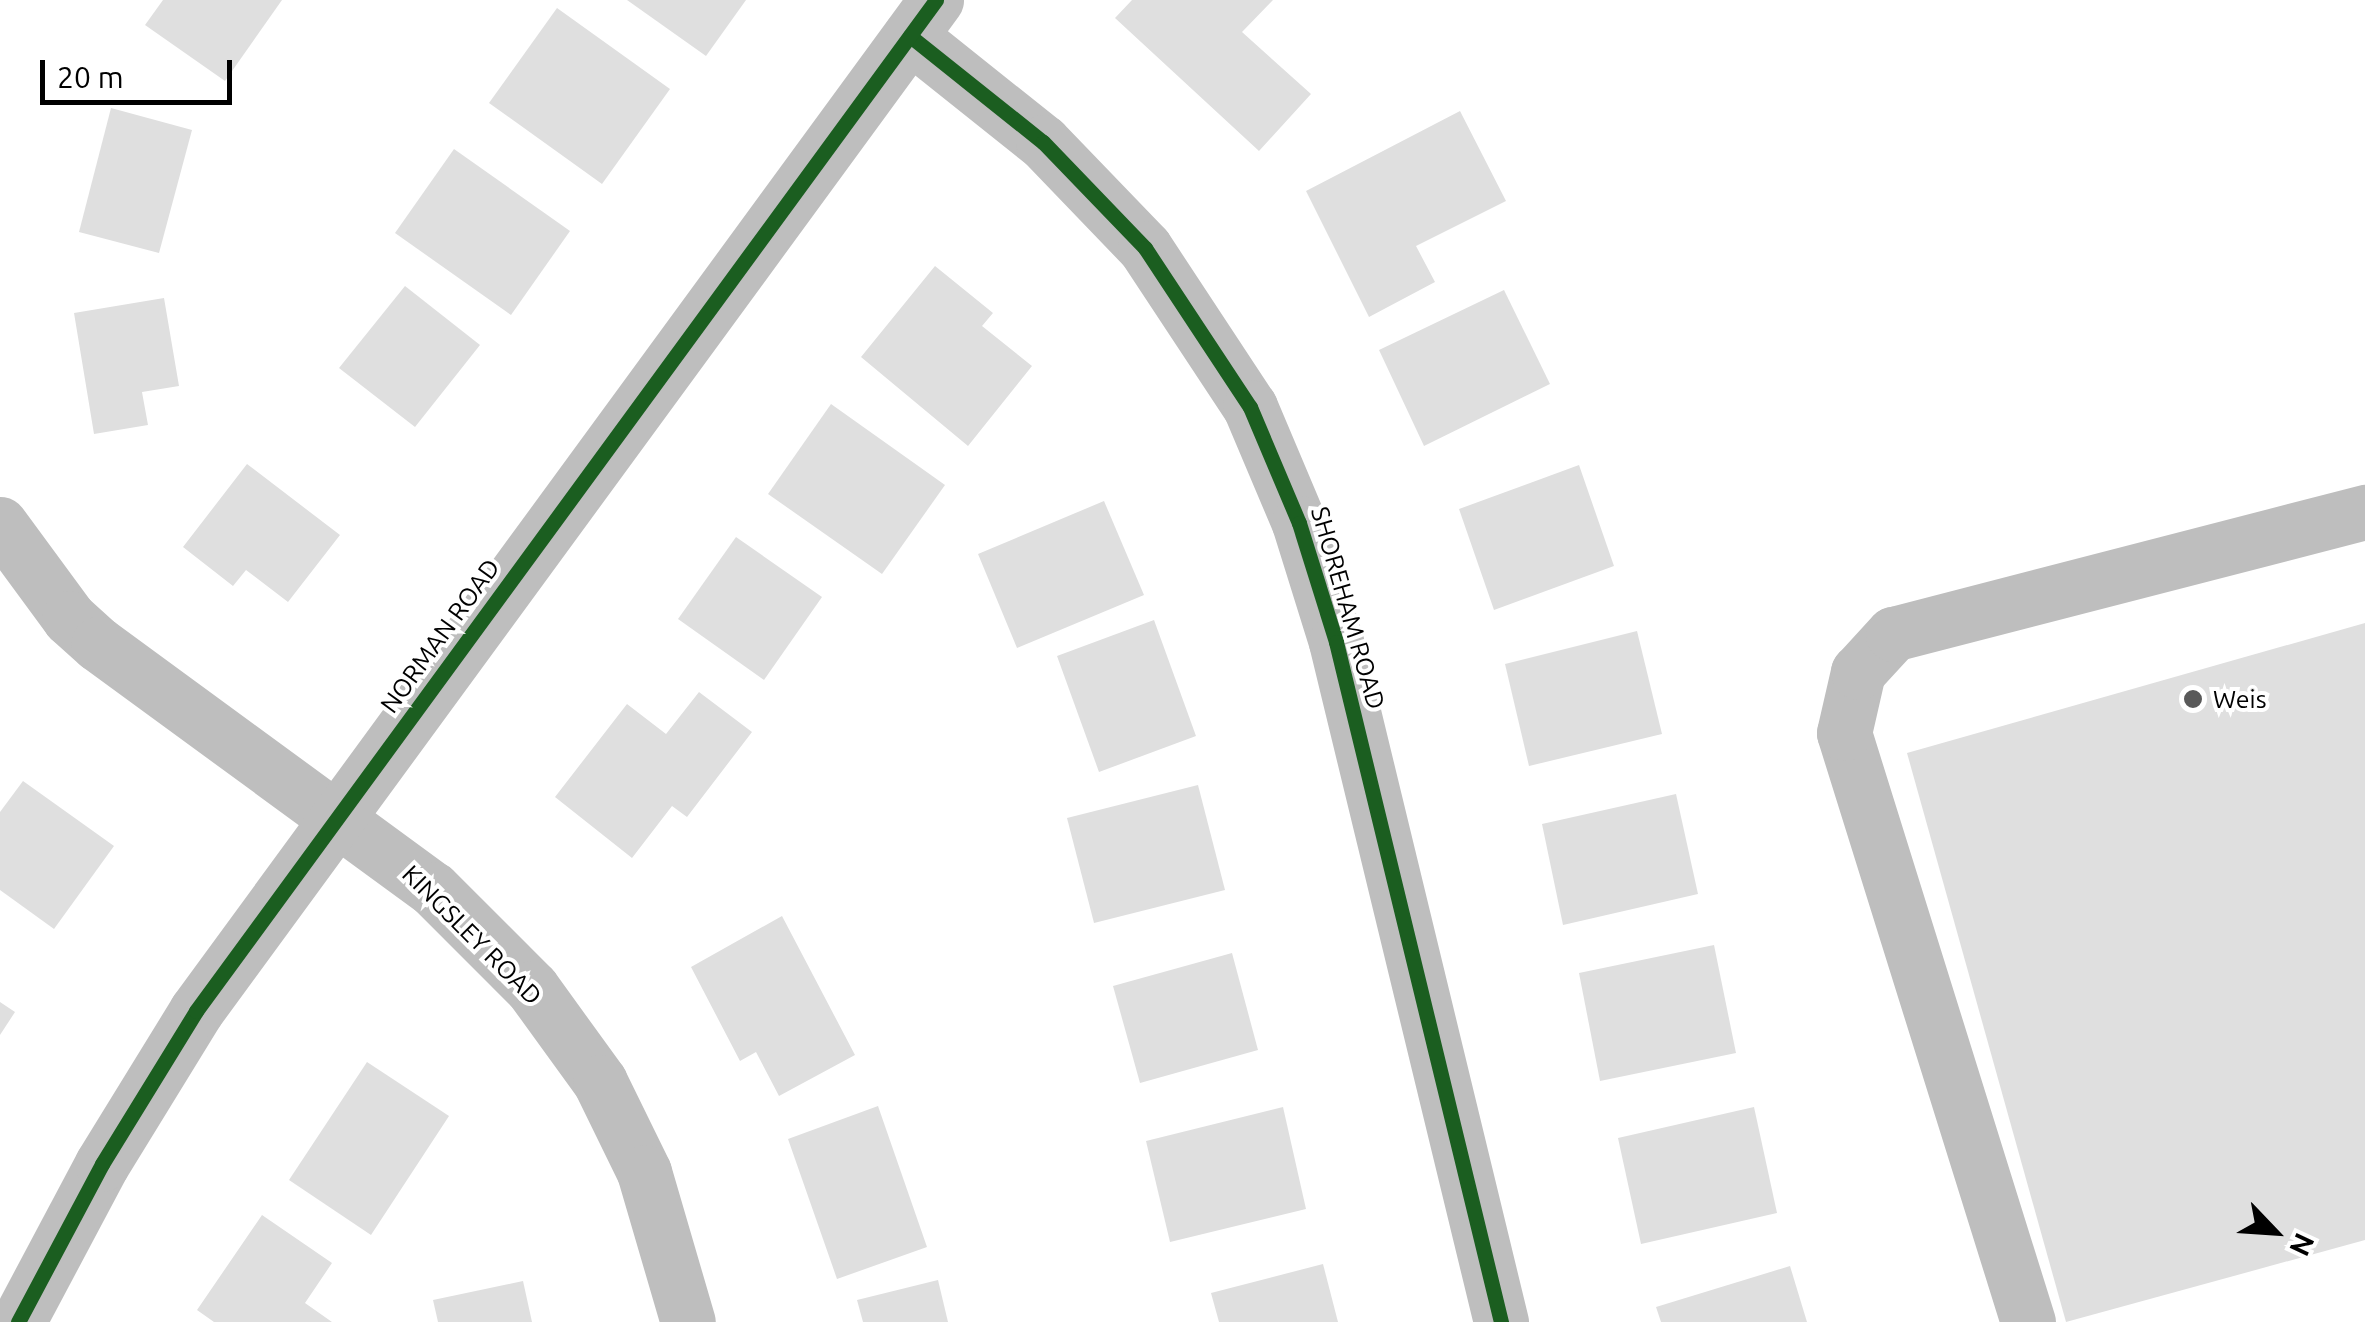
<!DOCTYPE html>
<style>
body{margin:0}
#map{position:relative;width:2365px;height:1322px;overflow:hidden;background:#fff;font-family:Ubuntu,sans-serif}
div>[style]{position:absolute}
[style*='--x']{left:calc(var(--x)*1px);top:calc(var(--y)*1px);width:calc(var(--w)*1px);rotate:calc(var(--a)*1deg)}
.building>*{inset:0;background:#dfdfdf}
.minor>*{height:55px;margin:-27.5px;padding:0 27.5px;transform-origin:27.5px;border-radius:27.5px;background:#bebebe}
.cycleway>*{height:15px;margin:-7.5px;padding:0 7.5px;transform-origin:7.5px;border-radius:7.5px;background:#1b5e20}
.dots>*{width:28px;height:28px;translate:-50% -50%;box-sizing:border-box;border:5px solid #fff;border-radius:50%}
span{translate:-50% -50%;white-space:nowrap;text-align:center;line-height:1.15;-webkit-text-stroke:8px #fff;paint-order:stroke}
.street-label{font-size:25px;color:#000}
.poi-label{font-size:25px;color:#000}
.left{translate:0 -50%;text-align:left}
.north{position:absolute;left:2225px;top:1182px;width:100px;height:100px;-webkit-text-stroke:8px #fff;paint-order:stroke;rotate:115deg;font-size:28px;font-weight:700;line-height:40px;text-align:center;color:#000}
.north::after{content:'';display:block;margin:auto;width:35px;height:45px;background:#000;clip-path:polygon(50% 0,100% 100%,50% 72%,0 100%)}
.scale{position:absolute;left:40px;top:60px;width:192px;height:45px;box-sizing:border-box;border:5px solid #000;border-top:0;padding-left:12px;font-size:30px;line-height:35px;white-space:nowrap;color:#000;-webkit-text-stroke:8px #fff;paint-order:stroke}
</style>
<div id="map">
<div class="building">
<div style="clip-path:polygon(163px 0,282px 0,225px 81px,145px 25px)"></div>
<div style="clip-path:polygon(627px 0,746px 0,706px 56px)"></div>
<div style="clip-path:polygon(1132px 0,1273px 0,1242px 32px,1311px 94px,1259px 151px,1115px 18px)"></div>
<div style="clip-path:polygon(557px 8px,670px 89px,602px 184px,489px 103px)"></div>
<div style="clip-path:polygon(111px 108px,192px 130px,159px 253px,79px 232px)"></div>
<div style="clip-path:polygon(1460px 111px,1506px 201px,1416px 246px,1435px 282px,1369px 317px,1306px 191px)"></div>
<div style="clip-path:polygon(454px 149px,570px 231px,511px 315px,395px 233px)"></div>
<div style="clip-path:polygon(935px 266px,993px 313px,982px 326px,1032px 366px,968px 446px,861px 357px)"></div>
<div style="clip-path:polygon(405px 286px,480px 345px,415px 427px,339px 368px)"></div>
<div style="clip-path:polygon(1504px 290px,1550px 384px,1424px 446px,1379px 350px)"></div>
<div style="clip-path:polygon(164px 298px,179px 386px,142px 392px,148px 425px,94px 434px,74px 313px)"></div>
<div style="clip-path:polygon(831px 404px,945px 485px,882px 574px,768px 494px)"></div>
<div style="clip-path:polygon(247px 464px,340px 535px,288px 602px,246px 570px,233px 586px,183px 547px)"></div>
<div style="clip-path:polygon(1579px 465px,1614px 566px,1494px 610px,1459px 509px)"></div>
<div style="clip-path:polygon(1104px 501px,1144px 595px,1017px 648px,978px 554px)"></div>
<div style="clip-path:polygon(736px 537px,822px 597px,764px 680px,678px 619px)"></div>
<div style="clip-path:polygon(1154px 620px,1196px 736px,1099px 772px,1057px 656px)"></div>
<div style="clip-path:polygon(2365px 623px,2365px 1240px,2066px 1322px,1907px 753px)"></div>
<div style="clip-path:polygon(1637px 631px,1662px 734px,1529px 766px,1505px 664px)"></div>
<div style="clip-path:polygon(699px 692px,752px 732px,687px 817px,672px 806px,632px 858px,555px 797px,627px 704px,666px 734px)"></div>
<div style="clip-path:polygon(23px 781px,114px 846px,54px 929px,0 890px,0 812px)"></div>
<div style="clip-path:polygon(1198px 785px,1225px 890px,1094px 923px,1067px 818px)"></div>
<div style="clip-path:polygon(1676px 794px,1698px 894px,1563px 925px,1542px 824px)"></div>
<div style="clip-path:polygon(782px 916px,855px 1055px,779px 1096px,756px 1052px,740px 1061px,691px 967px)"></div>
<div style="clip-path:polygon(1714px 945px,1736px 1053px,1600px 1081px,1579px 973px)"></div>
<div style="clip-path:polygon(1232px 953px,1258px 1050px,1140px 1083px,1113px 986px)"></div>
<div style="clip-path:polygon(0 1002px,15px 1012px,0 1035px)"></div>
<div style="clip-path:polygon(367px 1062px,449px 1116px,371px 1235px,289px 1180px)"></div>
<div style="clip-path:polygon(878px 1106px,927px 1247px,837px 1279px,788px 1139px)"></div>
<div style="clip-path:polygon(1283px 1107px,1306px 1209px,1170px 1242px,1146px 1141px)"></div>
<div style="clip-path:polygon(1754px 1107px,1777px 1213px,1641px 1244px,1618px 1138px)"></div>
<div style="clip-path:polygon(262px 1215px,332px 1263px,305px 1303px,332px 1322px,214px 1322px,197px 1310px)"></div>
<div style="clip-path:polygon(1323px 1264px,1338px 1322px,1219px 1322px,1211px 1293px)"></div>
<div style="clip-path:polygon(1790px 1266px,1807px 1322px,1661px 1322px,1656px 1307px)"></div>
<div style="clip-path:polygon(938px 1280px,948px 1322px,863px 1322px,857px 1300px)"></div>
<div style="clip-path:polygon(523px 1281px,532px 1322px,438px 1322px,433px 1300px)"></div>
</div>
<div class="minor">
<div style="--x:910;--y:36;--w:170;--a:38.6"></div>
<div style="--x:1043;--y:142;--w:147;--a:46.1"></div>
<div style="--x:1145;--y:248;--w:191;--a:56.6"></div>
<div style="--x:1250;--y:407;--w:126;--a:67.1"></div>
<div style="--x:1299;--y:523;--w:125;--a:72.7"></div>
<div style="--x:1336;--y:642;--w:700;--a:76.36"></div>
<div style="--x:0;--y:524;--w:117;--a:53.7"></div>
<div style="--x:69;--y:618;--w:39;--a:42"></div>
<div style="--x:98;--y:644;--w:415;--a:36.2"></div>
<div style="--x:433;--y:889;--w:140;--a:45"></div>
<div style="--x:532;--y:988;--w:116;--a:54.1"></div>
<div style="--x:600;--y:1082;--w:100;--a:63.9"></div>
<div style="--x:644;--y:1172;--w:156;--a:73.7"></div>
<div style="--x:18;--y:1322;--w:179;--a:-62"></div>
<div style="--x:102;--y:1164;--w:180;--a:-58.4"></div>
<div style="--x:196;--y:1011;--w:1253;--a:-53.8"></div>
<div style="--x:2028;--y:1322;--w:617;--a:-107.35"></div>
<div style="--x:1844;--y:733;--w:63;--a:-77.1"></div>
<div style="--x:1858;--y:672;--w:52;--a:-47.4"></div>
<div style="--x:1893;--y:634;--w:488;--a:-14.5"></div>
</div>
<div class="cycleway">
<div style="--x:910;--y:36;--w:170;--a:38.6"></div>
<div style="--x:1043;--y:142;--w:147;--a:46.1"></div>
<div style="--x:1145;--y:248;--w:191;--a:56.6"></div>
<div style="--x:1250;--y:407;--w:126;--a:67.1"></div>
<div style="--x:1299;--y:523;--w:125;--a:72.7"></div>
<div style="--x:1336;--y:642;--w:700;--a:76.36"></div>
<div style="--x:18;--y:1322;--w:179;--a:-62"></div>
<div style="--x:102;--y:1164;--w:180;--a:-58.4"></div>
<div style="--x:196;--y:1011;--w:1253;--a:-53.8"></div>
</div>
<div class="dots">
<div style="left:2193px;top:699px;background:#595959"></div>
</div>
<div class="street-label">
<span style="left:1348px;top:608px;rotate:74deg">SHOREHAM ROAD</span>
<span style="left:440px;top:636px;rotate:-54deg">NORMAN ROAD</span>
<span style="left:472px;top:935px;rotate:45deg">KINGSLEY ROAD</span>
</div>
<div class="poi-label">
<span class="left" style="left:2213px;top:699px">Weis</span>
</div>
<div class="north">N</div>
<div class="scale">20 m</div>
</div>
